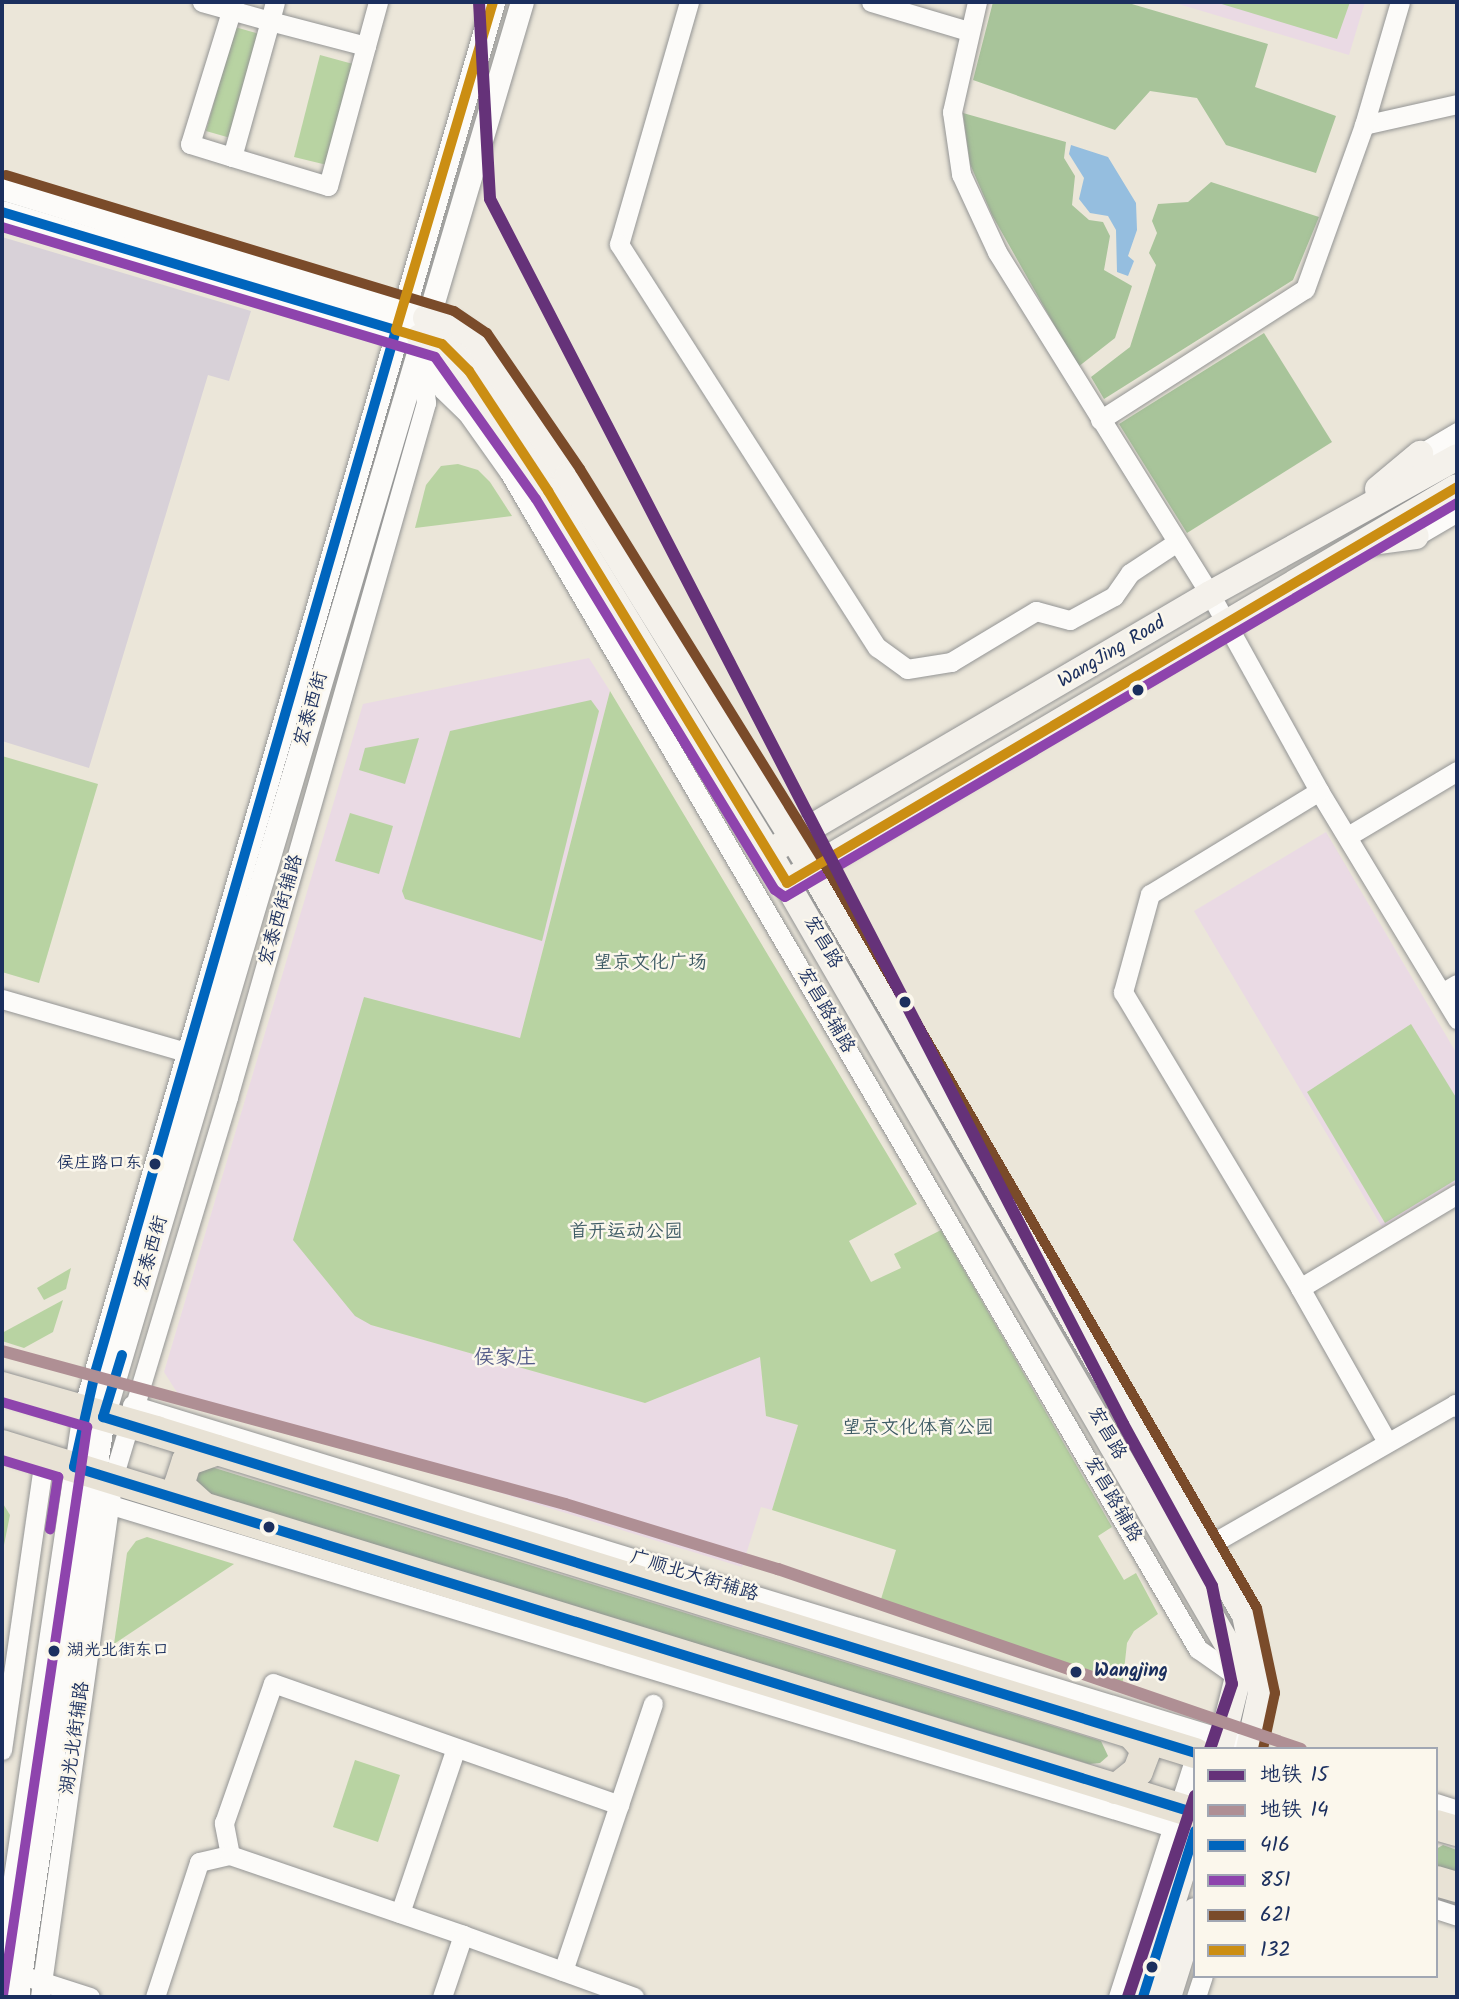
<!DOCTYPE html>
<meta charset="utf-8">
<style>
body{margin:0}
#map{position:relative;width:1459px;height:1999px;overflow:hidden;background:#ebe6d9;font-family:Kalam,"LXGW WenKai TC",sans-serif}
div>[style]{position:absolute}
[style*='--x']{left:calc(var(--x)*1px);top:calc(var(--y)*1px);width:calc(var(--w)*1px);rotate:calc(var(--a)*1deg)}
.built>*{inset:0;background:#eadae4}
.industrial>*{inset:0;background:#d8d1d8}
.green>*{inset:0;background:#b8d3a2}
.forest>*{inset:0;background:#a8c49a}
.water>*{inset:0;background:#95bedf}
.roads{filter:drop-shadow(0 0 2px #949595) drop-shadow(0 0 2px #949595)}
.minor>*{height:19px;margin:-9.5px;padding:0 9.5px;transform-origin:9.5px;border-radius:9.5px;background:#fcfbf9}
.tertiary>*{height:23px;margin:-11.5px;padding:0 11.5px;transform-origin:11.5px;border-radius:11.5px;background:#fcfbf9}
.secondary>*{height:26px;margin:-13px;padding:0 13px;transform-origin:13px;border-radius:13px;background:#f4f1eb}
.primary>*{height:30px;margin:-15px;padding:0 15px;transform-origin:15px;border-radius:15px;background:#e8e2d5}
.bus-1>*{height:10px;margin:-5px;padding:0 5px;transform-origin:5px;border-radius:5px;background:#0065bd}
.bus-2>*{height:10px;margin:-5px;padding:0 5px;transform-origin:5px;border-radius:5px;background:#8e44ad}
.bus-3>*{height:10px;margin:-5px;padding:0 5px;transform-origin:5px;border-radius:5px;background:#7a4b2a}
.bus-4>*{height:10px;margin:-5px;padding:0 5px;transform-origin:5px;border-radius:5px;background:#cb8e13}
.metro-1>*{height:12px;margin:-6px;padding:0 6px;transform-origin:6px;border-radius:6px;background:#653279}
.metro-2>*{height:12px;margin:-6px;padding:0 6px;transform-origin:6px;border-radius:6px;background:#af8f94}
.dots>*{width:19px;height:19px;translate:-50% -50%;box-sizing:border-box;border:4px solid #fbf7ec;border-radius:50%}
span{translate:-50% -50%;white-space:nowrap;text-align:center;line-height:1.15;-webkit-text-stroke:5px #fbf7ec;paint-order:stroke}
.bus-label{font-size:17px;color:#1b2f5e}
.right{translate:-100% -50%;text-align:right}
.left{translate:0 -50%;text-align:left}
.street-label{font-size:19px;color:#1b2f5e}
.park-label{font-size:19px;color:#3e5b65}
.stop-label{font-size:19px;color:#1b2f5e;font-weight:700}
.neighbourhood-label{font-size:21px;color:#535b88}
.frame{position:absolute;inset:0;border:4px solid #1b2f5e;pointer-events:none}
.legend{position:absolute;left:1193px;top:1747px;width:245px;height:231px;box-sizing:border-box;background:#fbf7ec;border:2px solid #a1a7b3;margin:0;padding:9px 12px;list-style:none;font-size:21px;color:#1b2f5e}
.legend li{display:flex;align-items:center;gap:14px;height:35px}
.legend b{width:35px;border:2px solid #a1a7b3}
</style>
<div id="map">
<div class="built">
<div style="clip-path:polygon(1172px 2px,1365px 2px,1349px 55px)"></div>
<div style="clip-path:polygon(589px 658px,610px 691px,520px 1038px,371px 1325px,645px 1403px,760px 1356px,766px 1416px,798px 1425px,772px 1510px,761px 1507px,742px 1567px,178px 1394px,164px 1372px,363px 704px)"></div>
<div style="clip-path:polygon(1326px 832px,1457px 1054px,1457px 1182px,1382px 1227px,1194px 911px)"></div>
</div>
<div class="industrial">
<div style="clip-path:polygon(2px 237px,251px 311px,229px 381px,208px 375px,89px 768px,2px 741px)"></div>
</div>
<div class="green">
<div style="clip-path:polygon(1215px 2px,1350px 2px,1337px 39px)"></div>
<div style="clip-path:polygon(235px 27px,263px 35px,234px 139px,206px 131px)"></div>
<div style="clip-path:polygon(320px 55px,353px 64px,327px 165px,294px 157px)"></div>
<div style="clip-path:polygon(458px 464px,478px 470px,490px 482px,512px 516px,415px 528px,426px 485px,441px 466px)"></div>
<div style="clip-path:polygon(610px 691px,917px 1204px,849px 1241px,871px 1282px,901px 1268px,894px 1254px,941px 1230px,1112px 1527px,1098px 1536px,1124px 1580px,1136px 1573px,1158px 1614px,1134px 1631px,1127px 1643px,1122px 1689px,878px 1609px,896px 1550px,772px 1510px,798px 1425px,766px 1416px,760px 1357px,645px 1403px,371px 1325px,355px 1316px,293px 1240px,364px 997px,520px 1038px)"></div>
<div style="clip-path:polygon(591px 700px,599px 711px,542px 941px,405px 899px,402px 891px,450px 731px)"></div>
<div style="clip-path:polygon(419px 738px,405px 784px,359px 770px,365px 748px)"></div>
<div style="clip-path:polygon(2px 756px,98px 784px,39px 983px,2px 972px)"></div>
<div style="clip-path:polygon(350px 813px,393px 826px,379px 874px,335px 861px)"></div>
<div style="clip-path:polygon(1411px 1024px,1457px 1099px,1457px 1179px,1385px 1223px,1307px 1092px)"></div>
<div style="clip-path:polygon(71px 1268px,66px 1289px,44px 1300px,37px 1288px)"></div>
<div style="clip-path:polygon(63px 1300px,53px 1332px,24px 1348px,2px 1341px,2px 1333px)"></div>
<div style="clip-path:polygon(2px 1502px,10px 1515px,3px 1550px,2px 1548px)"></div>
<div style="clip-path:polygon(147px 1537px,234px 1564px,114px 1644px,127px 1553px,136px 1541px)"></div>
<div style="clip-path:polygon(355px 1760px,400px 1775px,378px 1842px,333px 1827px)"></div>
</div>
<div class="forest">
<div style="clip-path:polygon(993px 2px,1125px 2px,1268px 44px,1255px 87px,1336px 116px,1316px 173px,1226px 145px,1197px 98px,1150px 91px,1115px 130px,973px 80px)"></div>
<div style="clip-path:polygon(963px 113px,1066px 142px,1064px 158px,1075px 176px,1072px 205px,1089px 220px,1103px 222px,1110px 236px,1104px 270px,1132px 286px,1115px 338px,1078px 367px,992px 215px,970px 164px)"></div>
<div style="clip-path:polygon(1211px 182px,1319px 217px,1293px 280px,1104px 399px,1091px 377px,1130px 347px,1156px 265px,1149px 253px,1157px 233px,1152px 221px,1158px 204px,1188px 202px)"></div>
<div style="clip-path:polygon(1264px 333px,1332px 442px,1187px 533px,1119px 424px)"></div>
<div style="clip-path:polygon(202px 1464px,1101px 1741px,1108px 1756px,1100px 1763px,1089px 1764px,194px 1490px,193px 1468px)"></div>
<div style="clip-path:polygon(1443px 1845px,1457px 1850px,1457px 1875px,1436px 1868px,1436px 1849px)"></div>
</div>
<div class="water">
<div style="clip-path:polygon(1071px 145px,1108px 157px,1136px 203px,1137px 230px,1128px 256px,1134px 261px,1128px 276px,1117px 272px,1116px 230px,1108px 216px,1090px 213px,1079px 199px,1084px 178px,1069px 154px)"></div>
</div>
<div class="roads">
<div class="minor">
<div style="--x:202;--y:2;--w:71;--a:15.6"></div>
<div style="--x:270;--y:21;--w:141;--a:105.6"></div>
<div style="--x:232;--y:157;--w:100;--a:16.8"></div>
<div style="--x:328;--y:186;--w:145;--a:-74.8"></div>
<div style="--x:275;--y:2;--w:20;--a:105"></div>
<div style="--x:270;--y:21;--w:99;--a:14.6"></div>
<div style="--x:366;--y:46;--w:46;--a:-74.7"></div>
<div style="--x:689;--y:2;--w:252;--a:106.1"></div>
<div style="--x:619;--y:244;--w:479;--a:57.4"></div>
<div style="--x:877;--y:647;--w:37;--a:36"></div>
<div style="--x:907;--y:669;--w:45;--a:-9"></div>
<div style="--x:951;--y:662;--w:99;--a:-31"></div>
<div style="--x:1036;--y:611;--w:35;--a:15"></div>
<div style="--x:1070;--y:620;--w:50;--a:-28.6"></div>
<div style="--x:1114;--y:596;--w:28;--a:-55"></div>
<div style="--x:1130;--y:573;--w:56;--a:-33.4"></div>
<div style="--x:871;--y:2;--w:101;--a:16.6"></div>
<div style="--x:977;--y:2;--w:113;--a:102.8"></div>
<div style="--x:952;--y:112;--w:63;--a:81.7"></div>
<div style="--x:961;--y:174;--w:86;--a:65.2"></div>
<div style="--x:997;--y:252;--w:403;--a:58.1"></div>
<div style="--x:1210;--y:594;--w:225;--a:61"></div>
<div style="--x:1319;--y:791;--w:267;--a:58.8"></div>
<div style="--x:1364;--y:125;--w:95;--a:-12.7"></div>
<div style="--x:232;--y:157;--w:44;--a:-162.8"></div>
<div style="--x:190;--y:144;--w:149;--a:-72.8"></div>
<div style="--x:427;--y:354;--w:39;--a:66"></div>
<div style="--x:443;--y:390;--w:33;--a:44"></div>
<div style="--x:467;--y:413;--w:72;--a:54.6"></div>
<div style="--x:509;--y:472;--w:1364;--a:59.66"></div>
<div style="--x:1198;--y:1649;--w:49;--a:35"></div>
<div style="--x:1100;--y:420;--w:243;--a:-32.6"></div>
<div style="--x:1305;--y:289;--w:174;--a:-70.2"></div>
<div style="--x:1364;--y:125;--w:128;--a:-73.7"></div>
<div style="--x:1420;--y:454;--w:43;--a:-30.7"></div>
<div style="--x:1416;--y:536;--w:48;--a:-30.3"></div>
<div style="--x:1319;--y:791;--w:198;--a:148.6"></div>
<div style="--x:1150;--y:894;--w:102;--a:105.4"></div>
<div style="--x:1123;--y:992;--w:345;--a:59.1"></div>
<div style="--x:1300;--y:1288;--w:177;--a:60.5"></div>
<div style="--x:1348;--y:836;--w:127;--a:-30.8"></div>
<div style="--x:1442;--y:993;--w:17;--a:-31"></div>
<div style="--x:2;--y:999;--w:195;--a:16.1"></div>
<div style="--x:1300;--y:1288;--w:183;--a:-30.9"></div>
<div style="--x:132;--y:1405;--w:1176;--a:17"></div>
<div style="--x:108;--y:1504;--w:1136;--a:16.89"></div>
<div style="--x:1204;--y:1548;--w:289;--a:-29.8"></div>
<div style="--x:1455;--y:1404;--w:4;--a:56"></div>
<div style="--x:2;--y:1750;--w:295;--a:-81.8"></div>
<div style="--x:1436;--y:1803;--w:22;--a:18"></div>
<div style="--x:230;--y:1855;--w:33;--a:-101"></div>
<div style="--x:224;--y:1823;--w:148;--a:-70.7"></div>
<div style="--x:273;--y:1683;--w:367;--a:19.4"></div>
<div style="--x:1436;--y:1909;--w:22;--a:18"></div>
<div style="--x:400;--y:1913;--w:174;--a:-71.3"></div>
<div style="--x:463;--y:1935;--w:182;--a:19.9"></div>
<div style="--x:563;--y:1971;--w:282;--a:-71.4"></div>
<div style="--x:31;--y:1978;--w:62;--a:17.9"></div>
<div style="--x:40;--y:1997;--w:524;--a:-81.99"></div>
<div style="--x:113;--y:1478;--w:398;--a:-73.2"></div>
<div style="--x:228;--y:1097;--w:722;--a:-74.08"></div>
<div style="--x:426;--y:403;--w:52;--a:-95.5"></div>
<div style="--x:155;--y:1997;--w:142;--a:-71.9"></div>
<div style="--x:199;--y:1862;--w:32;--a:-13"></div>
<div style="--x:230;--y:1855;--w:246;--a:18.9"></div>
<div style="--x:463;--y:1935;--w:65;--a:108.7"></div>
<div style="--x:1118;--y:1997;--w:252;--a:-72.2"></div>
<div style="--x:1196;--y:1997;--w:22;--a:-72"></div>
</div>
<div class="tertiary">
<div style="--x:2;--y:188;--w:433;--a:17.1"></div>
<div style="--x:2;--y:212;--w:427;--a:16.7"></div>
<div style="--x:2;--y:1965;--w:559;--a:-81.57"></div>
<div style="--x:84;--y:1412;--w:1468;--a:-73.82"></div>
<div style="--x:17;--y:1997;--w:586;--a:-81.57"></div>
<div style="--x:103;--y:1417;--w:1476;--a:-73.51"></div>
</div>
<div class="secondary">
<div style="--x:426;--y:318;--w:25;--a:14"></div>
<div style="--x:450;--y:324;--w:32;--a:35"></div>
<div style="--x:476;--y:342;--w:163;--a:55.5"></div>
<div style="--x:568;--y:476;--w:460;--a:58.2"></div>
<div style="--x:810;--y:867;--w:865;--a:59.82"></div>
<div style="--x:1245;--y:1615;--w:80;--a:78.4"></div>
<div style="--x:1261;--y:1693;--w:57;--a:102.1"></div>
<div style="--x:420;--y:337;--w:23;--a:18"></div>
<div style="--x:442;--y:344;--w:18;--a:41"></div>
<div style="--x:456;--y:356;--w:163;--a:55.7"></div>
<div style="--x:548;--y:491;--w:424;--a:58.6"></div>
<div style="--x:769;--y:853;--w:920;--a:59.92"></div>
<div style="--x:1230;--y:1649;--w:29;--a:74"></div>
<div style="--x:1238;--y:1677;--w:74;--a:104"></div>
<div style="--x:1378;--y:489;--w:55;--a:-39.8"></div>
<div style="--x:1371;--y:542;--w:45;--a:-7.6"></div>
<div style="--x:776;--y:848;--w:503;--a:-30.34"></div>
<div style="--x:1210;--y:594;--w:282;--a:-29"></div>
<div style="--x:796;--y:877;--w:767;--a:-30.54"></div>
<div style="--x:1143;--y:1997;--w:175;--a:-72.7"></div>
<div style="--x:1168;--y:1997;--w:90;--a:-72.6"></div>
</div>
<div class="primary">
<div style="--x:2;--y:1387;--w:160;--a:15.9"></div>
<div style="--x:156;--y:1431;--w:1088;--a:17.22"></div>
<div style="--x:2;--y:1445;--w:1248;--a:17.14"></div>
<div style="--x:202;--y:1506;--w:31;--a:-138"></div>
<div style="--x:179;--y:1485;--w:25;--a:-72"></div>
<div style="--x:187;--y:1461;--w:32;--a:-20"></div>
<div style="--x:1116;--y:1789;--w:28;--a:-39"></div>
<div style="--x:1138;--y:1771;--w:22;--a:-69"></div>
<div style="--x:1146;--y:1750;--w:20;--a:-131"></div>
<div style="--x:1436;--y:1825;--w:22;--a:16"></div>
<div style="--x:1436;--y:1881;--w:22;--a:16"></div>
</div>
</div>
<div class="bus-1">
<div style="--x:2;--y:212;--w:411;--a:16.7"></div>
<div style="--x:396;--y:330;--w:1086;--a:106.1"></div>
<div style="--x:95;--y:1373;--w:96;--a:102.6"></div>
<div style="--x:74;--y:1467;--w:1173;--a:17.15"></div>
<div style="--x:122;--y:1355;--w:65;--a:107"></div>
<div style="--x:103;--y:1417;--w:1143;--a:17.1"></div>
<div style="--x:1143;--y:1997;--w:174;--a:-72.6"></div>
</div>
<div class="bus-2">
<div style="--x:2;--y:227;--w:452;--a:16.7"></div>
<div style="--x:435;--y:357;--w:174;--a:54.6"></div>
<div style="--x:536;--y:499;--w:458;--a:58.6"></div>
<div style="--x:775;--y:890;--w:12;--a:35"></div>
<div style="--x:785;--y:897;--w:779;--a:-30.38"></div>
<div style="--x:2;--y:1402;--w:89;--a:16.4"></div>
<div style="--x:87;--y:1427;--w:574;--a:98.41"></div>
<div style="--x:2;--y:1460;--w:59;--a:16.9"></div>
<div style="--x:58;--y:1477;--w:53;--a:98.7"></div>
</div>
<div class="bus-3">
<div style="--x:6;--y:175;--w:468;--a:16.9"></div>
<div style="--x:454;--y:311;--w:40;--a:34"></div>
<div style="--x:487;--y:333;--w:165;--a:55.6"></div>
<div style="--x:580;--y:469;--w:460;--a:58.2"></div>
<div style="--x:822;--y:860;--w:865;--a:59.82"></div>
<div style="--x:1257;--y:1608;--w:87;--a:78"></div>
<div style="--x:1275;--y:1693;--w:57;--a:102.1"></div>
</div>
<div class="bus-4">
<div style="--x:493;--y:2;--w:342;--a:106.5"></div>
<div style="--x:396;--y:330;--w:48;--a:16.9"></div>
<div style="--x:442;--y:344;--w:38;--a:45"></div>
<div style="--x:469;--y:371;--w:144;--a:56.6"></div>
<div style="--x:548;--y:491;--w:459;--a:58.6"></div>
<div style="--x:787;--y:883;--w:778;--a:-30.58"></div>
</div>
<div class="metro-1">
<div style="--x:479;--y:2;--w:197;--a:86.8"></div>
<div style="--x:490;--y:199;--w:1379;--a:62.67"></div>
<div style="--x:1123;--y:1424;--w:185;--a:61.2"></div>
<div style="--x:1212;--y:1586;--w:100;--a:78.5"></div>
<div style="--x:1232;--y:1684;--w:69;--a:108.7"></div>
<div style="--x:1128;--y:1997;--w:212;--a:-71.6"></div>
</div>
<div class="metro-2">
<div style="--x:2;--y:1351;--w:583;--a:15.2"></div>
<div style="--x:565;--y:1504;--w:223;--a:17"></div>
<div style="--x:778;--y:1569;--w:553;--a:18.99"></div>
</div>
<div class="dots">
<div style="left:1138px;top:690px;background:#1b2f5e"></div>
<div style="left:905px;top:1002px;background:#1b2f5e"></div>
<div style="left:155px;top:1164px;background:#1b2f5e"></div>
<div style="left:269px;top:1527px;background:#1b2f5e"></div>
<div style="left:54px;top:1651px;background:#1b2f5e"></div>
<div style="left:1076px;top:1672px;background:#1b2f5e"></div>
<div style="left:1152px;top:1967px;background:#1b2f5e"></div>
</div>
<div class="bus-label">
<span class="right" style="left:142px;top:1164px">侯庄路口东</span>
<span class="left" style="left:67px;top:1651px">湖光北街东口</span>
</div>
<div class="street-label">
<span style="left:1112px;top:653px;rotate:-31deg">WangJing Road</span>
<span style="left:312px;top:709px;rotate:-74deg">宏泰西街</span>
<span style="left:282px;top:910px;rotate:-74deg">宏泰西街辅路</span>
<span style="left:822px;top:943px;rotate:60deg">宏昌路</span>
<span style="left:825px;top:1011px;rotate:60deg">宏昌路辅路</span>
<span style="left:152px;top:1253px;rotate:-74deg">宏泰西街</span>
<span style="left:1106px;top:1434px;rotate:60deg">宏昌路</span>
<span style="left:1112px;top:1500px;rotate:60deg">宏昌路辅路</span>
<span style="left:694px;top:1577px;rotate:17deg">广顺北大街辅路</span>
<span style="left:76px;top:1738px;rotate:-82deg">湖光北街辅路</span>
</div>
<div class="park-label">
<span style="left:650px;top:964px">望京文化广场</span>
<span style="left:626px;top:1233px">首开运动公园</span>
<span style="left:918px;top:1429px">望京文化体育公园</span>
</div>
<div class="stop-label">
<span class="left" style="left:1094px;top:1672px">Wangjing</span>
</div>
<div class="neighbourhood-label">
<span style="left:505px;top:1359px">侯家庄</span>
</div>
<div class="frame"></div>
<ul class="legend">
<li><b style="height:9px;background:#653279"></b>地铁 15</li>
<li><b style="height:9px;background:#af8f94"></b>地铁 14</li>
<li><b style="height:9px;background:#0065bd"></b>416</li>
<li><b style="height:9px;background:#8e44ad"></b>851</li>
<li><b style="height:9px;background:#7a4b2a"></b>621</li>
<li><b style="height:9px;background:#cb8e13"></b>132</li>
</ul>
</div>
